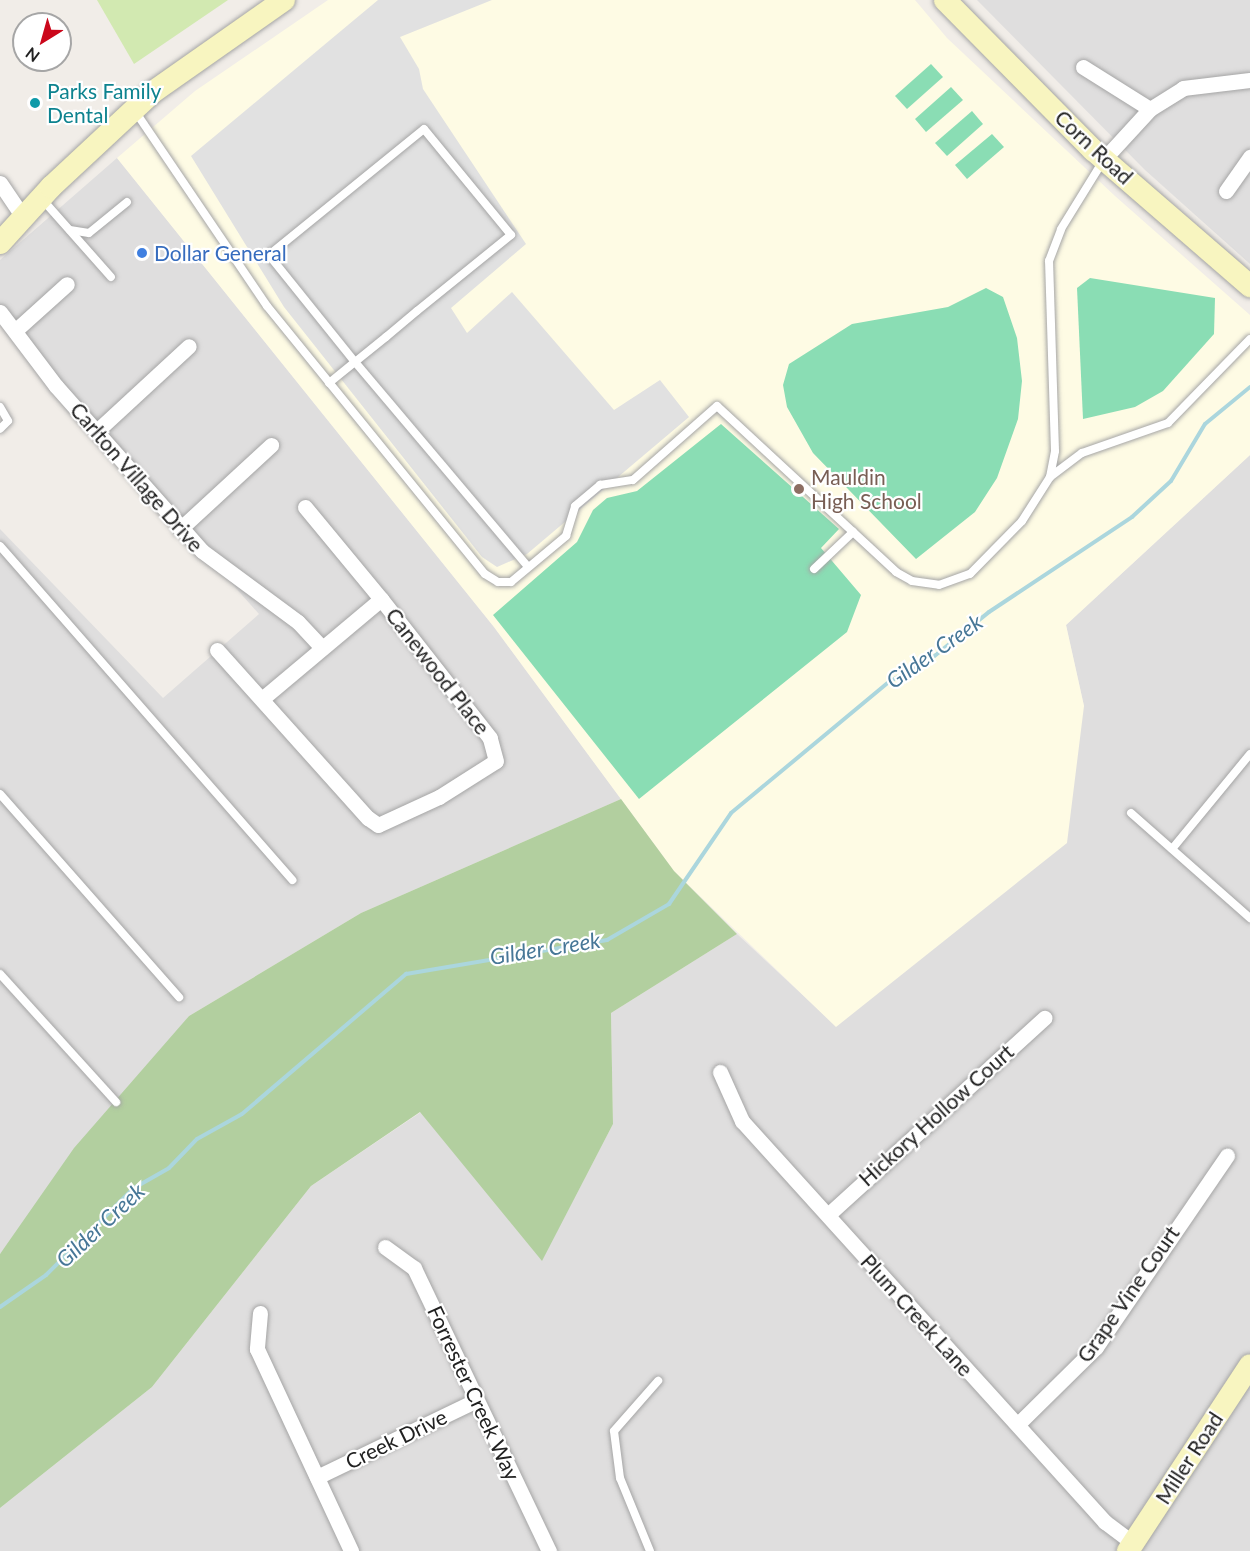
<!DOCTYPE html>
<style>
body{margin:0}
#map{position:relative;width:1250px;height:1551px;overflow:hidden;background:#f1ede8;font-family:Lato,sans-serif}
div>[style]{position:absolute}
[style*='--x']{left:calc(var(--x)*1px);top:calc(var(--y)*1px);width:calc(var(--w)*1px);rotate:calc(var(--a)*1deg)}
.residential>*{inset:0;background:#dfdede}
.education>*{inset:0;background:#fefbe4}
.grass>*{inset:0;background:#d2e9b1}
.forest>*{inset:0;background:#b2cf9f}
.pitch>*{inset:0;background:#8addb4}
.parking>*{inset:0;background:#e1e1e1}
.stream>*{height:4px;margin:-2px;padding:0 2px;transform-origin:2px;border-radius:2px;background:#abd6dd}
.roads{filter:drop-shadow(0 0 2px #a5a5a5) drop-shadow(0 0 2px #a5a5a5)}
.lane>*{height:8px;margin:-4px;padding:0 4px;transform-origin:4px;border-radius:4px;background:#fff}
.street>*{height:15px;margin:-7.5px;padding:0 7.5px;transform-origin:7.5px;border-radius:7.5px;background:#fff}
.secondary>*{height:22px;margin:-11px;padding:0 11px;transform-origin:11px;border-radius:11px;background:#f8f5c0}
.dots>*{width:16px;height:16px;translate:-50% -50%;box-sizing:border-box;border:3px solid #fff;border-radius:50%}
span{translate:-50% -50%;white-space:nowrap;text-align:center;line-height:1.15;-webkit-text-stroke:4.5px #fff;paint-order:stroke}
.culture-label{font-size:21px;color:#0d838f}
.left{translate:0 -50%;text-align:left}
.street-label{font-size:21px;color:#212121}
.shop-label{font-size:21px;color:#366cbe}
.education-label{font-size:21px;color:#785e54}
.water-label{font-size:22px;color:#477797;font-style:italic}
.north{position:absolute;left:12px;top:12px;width:60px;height:60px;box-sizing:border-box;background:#fff;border:2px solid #a6a6a6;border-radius:50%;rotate:217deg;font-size:16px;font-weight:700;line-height:24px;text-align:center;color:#212121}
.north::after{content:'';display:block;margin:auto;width:21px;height:27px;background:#cb071b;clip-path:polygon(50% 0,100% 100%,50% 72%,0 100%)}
</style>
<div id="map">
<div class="residential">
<div style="clip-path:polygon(977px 0,1250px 0,1250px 264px,1145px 170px)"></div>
<div style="clip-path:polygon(117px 158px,494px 627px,621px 799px,361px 913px,189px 1016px,0 1254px,0 529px,163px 698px,259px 614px,0 323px,0 260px)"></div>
<div style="clip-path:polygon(1250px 455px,1250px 1551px,0 1551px,0 1508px,152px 1387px,311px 1186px,421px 1112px,542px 1260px,613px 1124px,611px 1013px,737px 934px,836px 1026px,1084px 706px,1066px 625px)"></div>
</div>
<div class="education">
<div style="clip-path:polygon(328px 0,915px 0,947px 38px,1115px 196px,1250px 315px,1250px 455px,1066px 625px,1084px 706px,1067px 843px,836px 1027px,674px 871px,494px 627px,117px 158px,195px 91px)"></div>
</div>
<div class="grass">
<div style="clip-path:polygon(97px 0,228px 0,134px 64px)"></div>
</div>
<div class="forest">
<div style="clip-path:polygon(621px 799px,674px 871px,737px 934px,611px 1013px,613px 1124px,542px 1261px,420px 1112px,311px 1186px,152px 1387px,0 1508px,0 1254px,74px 1148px,189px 1016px,361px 913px)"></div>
</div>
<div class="pitch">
<div style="clip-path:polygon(931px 64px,943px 77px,907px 109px,895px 96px)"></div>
<div style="clip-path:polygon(951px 87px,963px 100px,926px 132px,915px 119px)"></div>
<div style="clip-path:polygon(972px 111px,983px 124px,947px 156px,935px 143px)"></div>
<div style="clip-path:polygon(992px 134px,1004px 147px,967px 179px,955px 165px)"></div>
<div style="clip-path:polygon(1090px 278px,1215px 298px,1214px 334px,1163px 391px,1135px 407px,1083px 419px,1077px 288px)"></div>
<div style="clip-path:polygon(986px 288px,1003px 297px,1017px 338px,1022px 381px,1018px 419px,997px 478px,975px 512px,916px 559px,813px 453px,787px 407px,783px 385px,789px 364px,852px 324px,948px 307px)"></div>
<div style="clip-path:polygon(721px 424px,839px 529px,821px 548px,861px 595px,847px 632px,639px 799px,493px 615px,577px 542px,593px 510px,607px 498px,637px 491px)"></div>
</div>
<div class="parking">
<div style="clip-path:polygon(378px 0,492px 0,400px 37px,419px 69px,423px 89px,526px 244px,451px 308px,467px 333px,512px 292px,614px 410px,660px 380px,689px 417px,527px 554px,497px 567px,482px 557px,284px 307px,191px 156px)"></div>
</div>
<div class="stream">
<div style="--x:0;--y:1307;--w:56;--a:-34.8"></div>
<div style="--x:46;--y:1275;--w:124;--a:-44.7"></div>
<div style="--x:134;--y:1188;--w:40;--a:-29.7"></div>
<div style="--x:169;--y:1168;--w:40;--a:-46"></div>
<div style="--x:197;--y:1139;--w:51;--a:-29.1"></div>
<div style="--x:242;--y:1114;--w:216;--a:-40.5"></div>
<div style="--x:406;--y:974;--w:204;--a:-9.6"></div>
<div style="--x:607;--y:940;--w:72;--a:-30.1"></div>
<div style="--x:669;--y:904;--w:110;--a:-55.7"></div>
<div style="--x:731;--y:813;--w:205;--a:-39.7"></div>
<div style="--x:889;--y:682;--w:49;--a:-29.2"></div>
<div style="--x:932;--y:658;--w:73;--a:-38.9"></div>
<div style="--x:989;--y:612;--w:172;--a:-33.6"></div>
<div style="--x:1132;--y:517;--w:53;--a:-42.7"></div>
<div style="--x:1171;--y:481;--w:66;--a:-59.2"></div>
<div style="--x:1205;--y:424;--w:58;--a:-39.4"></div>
</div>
<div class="roads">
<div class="lane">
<div style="--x:135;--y:111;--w:235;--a:55.9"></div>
<div style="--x:267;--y:306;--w:345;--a:50.9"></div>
<div style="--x:485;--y:574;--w:15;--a:32"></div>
<div style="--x:498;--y:582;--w:13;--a:0"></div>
<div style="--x:511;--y:582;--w:72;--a:-39.9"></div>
<div style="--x:566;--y:536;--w:31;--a:-73"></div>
<div style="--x:575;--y:506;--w:33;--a:-40"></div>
<div style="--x:600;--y:485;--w:33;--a:-9"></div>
<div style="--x:633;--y:480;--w:112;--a:-41.4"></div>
<div style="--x:717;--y:406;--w:244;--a:42.8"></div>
<div style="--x:896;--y:572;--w:18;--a:29"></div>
<div style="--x:912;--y:581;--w:27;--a:8"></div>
<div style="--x:939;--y:585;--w:33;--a:-20"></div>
<div style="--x:970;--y:574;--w:74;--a:-45.5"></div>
<div style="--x:1022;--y:521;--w:52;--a:-57.5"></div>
<div style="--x:1050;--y:477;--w:26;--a:-79"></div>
<div style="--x:1055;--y:451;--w:190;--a:-91.8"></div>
<div style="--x:1049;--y:261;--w:34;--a:-69"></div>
<div style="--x:1061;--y:229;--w:80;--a:-58.3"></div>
<div style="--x:42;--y:199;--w:104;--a:48.5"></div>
<div style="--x:70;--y:230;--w:19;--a:9"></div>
<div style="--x:89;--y:233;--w:49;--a:-39.2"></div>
<div style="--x:329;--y:383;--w:33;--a:-39"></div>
<div style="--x:355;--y:362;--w:40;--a:-39"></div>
<div style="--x:386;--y:337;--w:40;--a:-40"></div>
<div style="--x:417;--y:311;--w:121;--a:-39"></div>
<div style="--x:511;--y:235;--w:137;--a:-129.4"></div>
<div style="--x:424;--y:129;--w:200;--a:140.9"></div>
<div style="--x:269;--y:255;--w:137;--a:51.2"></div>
<div style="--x:355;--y:362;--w:268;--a:49.8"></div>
<div style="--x:0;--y:407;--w:16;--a:60"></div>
<div style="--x:8;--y:421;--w:11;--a:135"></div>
<div style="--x:1050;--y:477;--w:40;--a:-37"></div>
<div style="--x:1082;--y:453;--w:91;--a:-19.2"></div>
<div style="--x:1168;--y:423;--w:117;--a:-45.7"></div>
<div style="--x:0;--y:546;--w:444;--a:48.8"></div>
<div style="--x:814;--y:569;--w:54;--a:-43.5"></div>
<div style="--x:0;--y:794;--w:271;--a:48.6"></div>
<div style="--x:1131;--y:813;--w:159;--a:41.4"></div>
<div style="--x:1172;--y:849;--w:123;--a:-50.6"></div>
<div style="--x:0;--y:974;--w:173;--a:47.8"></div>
<div style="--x:650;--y:1551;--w:79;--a:-112.3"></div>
<div style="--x:620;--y:1478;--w:47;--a:-97.3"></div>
<div style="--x:614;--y:1431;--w:67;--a:-48.7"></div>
</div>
<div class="street">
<div style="--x:1083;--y:67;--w:79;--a:32.1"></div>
<div style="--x:1104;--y:159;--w:68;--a:-47.4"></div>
<div style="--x:1150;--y:109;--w:39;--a:-32"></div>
<div style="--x:1183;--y:88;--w:67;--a:-6.8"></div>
<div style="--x:0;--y:183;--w:41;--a:55.9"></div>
<div style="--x:1226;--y:191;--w:42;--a:-54.8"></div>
<div style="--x:0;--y:312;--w:93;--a:52.9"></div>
<div style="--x:56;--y:386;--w:220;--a:48.5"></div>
<div style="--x:202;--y:551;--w:119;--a:36.5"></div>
<div style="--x:298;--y:622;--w:33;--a:47"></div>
<div style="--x:17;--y:329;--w:67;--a:-42"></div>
<div style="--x:99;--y:429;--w:122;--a:-42.7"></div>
<div style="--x:305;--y:507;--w:119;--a:50.4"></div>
<div style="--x:180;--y:529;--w:124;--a:-42.7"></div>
<div style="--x:217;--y:650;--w:226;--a:48.1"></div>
<div style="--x:368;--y:818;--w:12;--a:35"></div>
<div style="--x:378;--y:825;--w:67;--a:-24.7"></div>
<div style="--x:439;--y:797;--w:67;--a:-32.3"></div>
<div style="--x:496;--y:761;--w:24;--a:-105"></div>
<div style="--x:490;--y:738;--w:177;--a:-128.1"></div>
<div style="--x:381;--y:599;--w:155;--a:140"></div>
<div style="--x:720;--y:1072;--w:54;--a:65.8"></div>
<div style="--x:742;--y:1121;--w:541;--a:47.85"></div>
<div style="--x:1105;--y:1522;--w:35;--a:37"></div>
<div style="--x:830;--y:1213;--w:290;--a:-42.3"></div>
<div style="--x:385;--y:1247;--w:36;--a:36"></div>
<div style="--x:414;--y:1268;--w:314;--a:64.5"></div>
<div style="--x:260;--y:1313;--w:36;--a:95"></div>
<div style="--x:257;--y:1349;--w:223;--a:65"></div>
<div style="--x:1019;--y:1423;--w:108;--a:-44.6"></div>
<div style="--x:1096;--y:1347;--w:232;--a:-55.6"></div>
<div style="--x:317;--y:1477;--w:175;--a:-25.7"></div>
</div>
<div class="secondary">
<div style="--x:945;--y:0;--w:211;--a:45.4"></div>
<div style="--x:1093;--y:150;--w:208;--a:40.9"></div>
<div style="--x:0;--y:243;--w:76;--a:-47.7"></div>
<div style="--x:51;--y:187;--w:139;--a:-43"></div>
<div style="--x:153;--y:92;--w:160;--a:-35.1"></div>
<div style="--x:1128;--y:1551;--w:222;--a:-56.7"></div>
</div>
</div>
<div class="dots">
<div style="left:35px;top:103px;background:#0f9aa8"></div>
<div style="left:142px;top:253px;background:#3f7fe0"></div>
<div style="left:799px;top:489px;background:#8d6e63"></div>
</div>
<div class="culture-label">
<span class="left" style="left:47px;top:103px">Parks Family<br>Dental</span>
</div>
<div class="street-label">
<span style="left:1094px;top:147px;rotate:43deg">Corn Road</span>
<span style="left:137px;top:477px;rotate:49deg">Carlton Village Drive</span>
<span style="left:438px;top:671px;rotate:52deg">Canewood Place</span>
<span style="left:936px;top:1115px;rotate:-42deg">Hickory Hollow Court</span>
<span style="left:1128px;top:1294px;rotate:-55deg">Grape Vine Court</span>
<span style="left:917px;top:1315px;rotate:48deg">Plum Creek Lane</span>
<span style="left:474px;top:1393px;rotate:65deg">Forrester Creek Way</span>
<span style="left:396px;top:1439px;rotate:-26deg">Creek Drive</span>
<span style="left:1189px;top:1458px;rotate:-57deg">Miller Road</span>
</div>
<div class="shop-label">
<span class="left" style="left:154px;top:253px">Dollar General</span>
</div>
<div class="education-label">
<span class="left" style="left:811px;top:489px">Mauldin<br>High School</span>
</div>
<div class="water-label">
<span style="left:934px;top:651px;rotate:-35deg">Gilder Creek</span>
<span style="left:545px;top:948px;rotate:-9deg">Gilder Creek</span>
<span style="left:100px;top:1225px;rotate:-43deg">Gilder Creek</span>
</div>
<div class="north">N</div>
</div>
